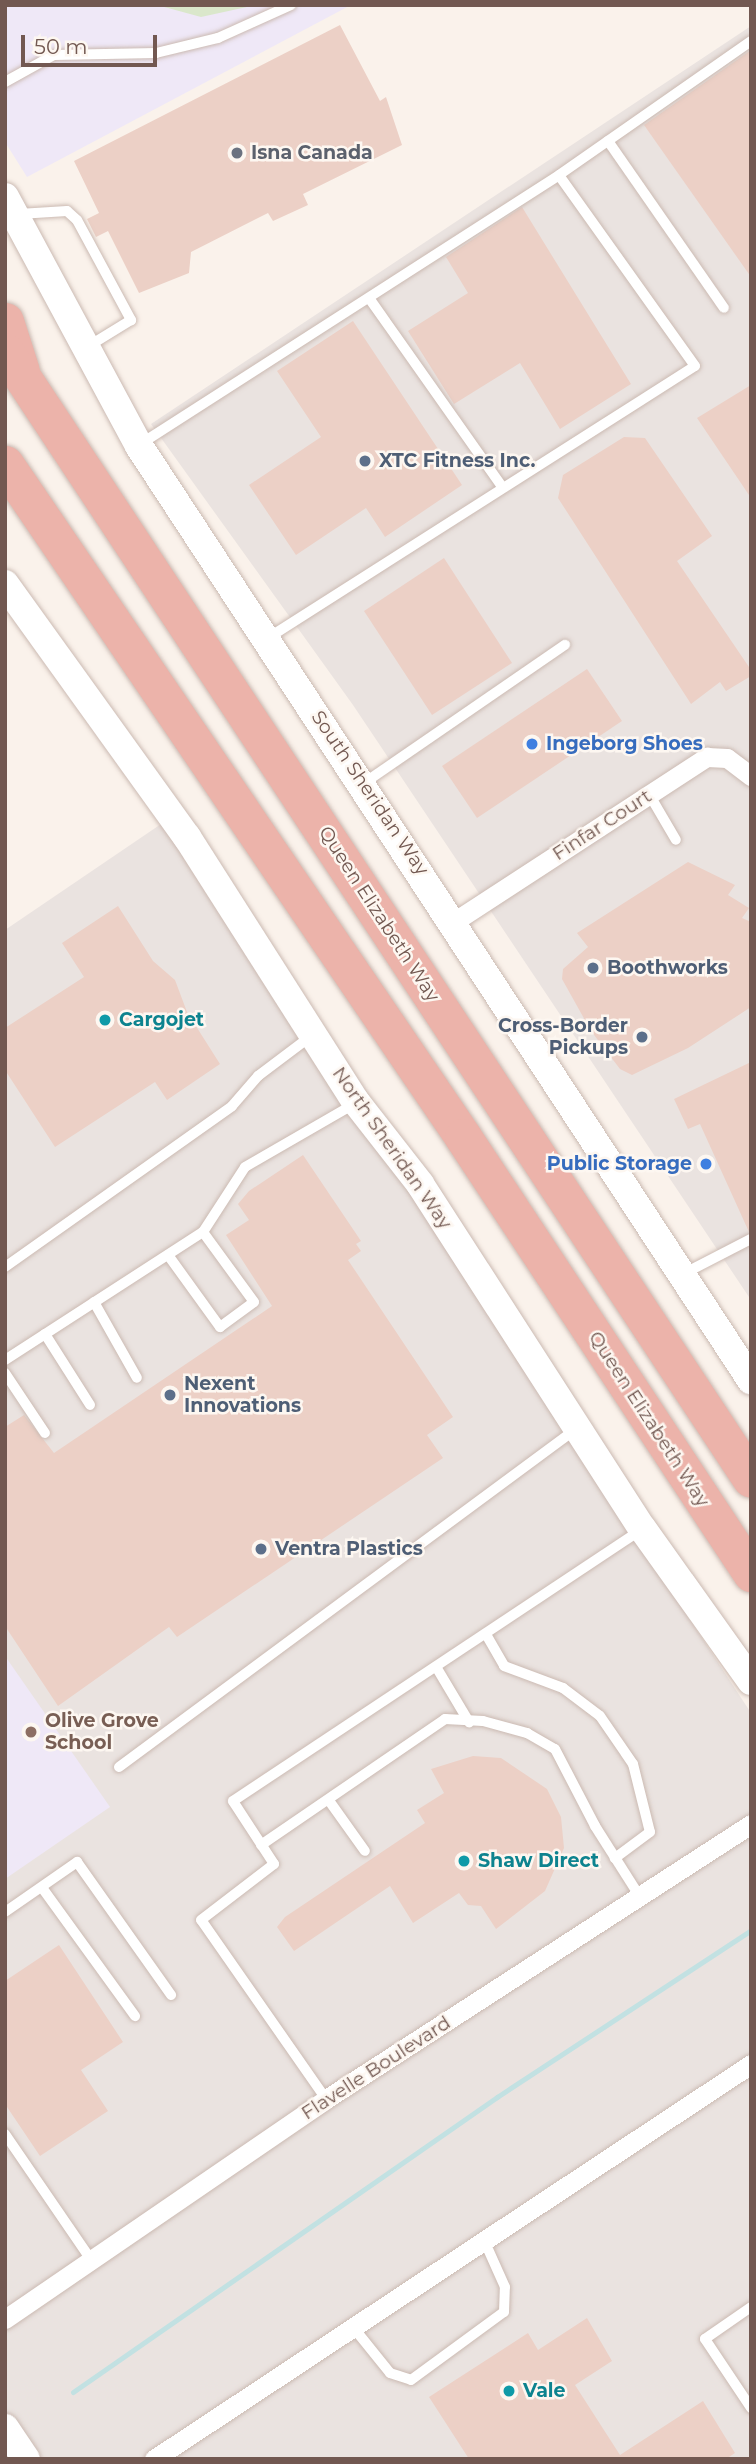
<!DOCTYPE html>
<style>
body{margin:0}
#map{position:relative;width:756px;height:2464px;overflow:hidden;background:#faf2eb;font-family:Montserrat,sans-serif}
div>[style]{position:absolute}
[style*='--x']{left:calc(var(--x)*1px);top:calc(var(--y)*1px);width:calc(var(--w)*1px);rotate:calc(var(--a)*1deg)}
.industrial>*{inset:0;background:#eae3e0}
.education>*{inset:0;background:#efe8f7}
.green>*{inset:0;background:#dae7cb}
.stream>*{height:5px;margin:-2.5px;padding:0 2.5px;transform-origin:2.5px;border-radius:2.5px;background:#c2e1e2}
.building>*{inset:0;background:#ecd0c6}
.roads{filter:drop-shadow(0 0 2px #cbbab2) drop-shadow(0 0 2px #cbbab2)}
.lane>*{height:10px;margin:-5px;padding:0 5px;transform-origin:5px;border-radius:5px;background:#fff}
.street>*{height:19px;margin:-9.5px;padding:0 9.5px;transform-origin:9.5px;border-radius:9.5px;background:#fff}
.secondary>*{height:28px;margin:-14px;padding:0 14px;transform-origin:14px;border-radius:14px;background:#fff}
.highway>*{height:37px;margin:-18.5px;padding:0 18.5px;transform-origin:18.5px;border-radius:18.5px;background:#ecb3aa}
.dots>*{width:19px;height:19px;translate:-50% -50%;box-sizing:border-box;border:4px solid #fdf7f1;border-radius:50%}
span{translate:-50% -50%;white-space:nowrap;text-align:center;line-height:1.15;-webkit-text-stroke:5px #fdf7f1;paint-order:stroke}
.worship-label{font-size:19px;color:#5b616d;font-weight:700}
.left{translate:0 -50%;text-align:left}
.service-label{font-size:19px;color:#4e5e75;font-weight:700}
.right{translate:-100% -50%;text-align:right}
.shop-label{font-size:19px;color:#366cbe;font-weight:700}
.street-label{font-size:19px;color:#725851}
.culture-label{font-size:19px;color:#0d838f;font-weight:700}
.education-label{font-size:19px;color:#785e54;font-weight:700}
.frame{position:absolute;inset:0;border:7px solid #725851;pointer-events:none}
.scale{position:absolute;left:21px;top:35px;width:136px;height:32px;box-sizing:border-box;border:4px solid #725851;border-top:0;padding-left:9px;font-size:21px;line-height:24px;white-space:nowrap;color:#725851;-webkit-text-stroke:5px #fdf7f1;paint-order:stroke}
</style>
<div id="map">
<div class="industrial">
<div style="clip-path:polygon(751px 26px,751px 1300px,353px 705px,151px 424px)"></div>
<div style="clip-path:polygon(167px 820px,751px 1713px,751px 2459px,5px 2459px,5px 930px)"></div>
</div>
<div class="education">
<div style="clip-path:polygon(5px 5px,351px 5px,27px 177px,5px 142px)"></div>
<div style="clip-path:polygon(5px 1656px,110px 1807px,5px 1879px)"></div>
</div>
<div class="green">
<div style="clip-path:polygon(157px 5px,256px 5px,201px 17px)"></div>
</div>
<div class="stream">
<div style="--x:73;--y:2392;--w:517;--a:-34.83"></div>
<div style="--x:497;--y:2097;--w:304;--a:-33.3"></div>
</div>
<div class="building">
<div style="clip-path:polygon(340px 25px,380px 101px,386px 97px,402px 145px,303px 194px,308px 205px,273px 221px,268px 213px,191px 252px,189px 273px,139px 293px,108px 231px,96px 237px,87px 219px,99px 213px,74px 161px)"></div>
<div style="clip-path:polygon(751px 50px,751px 277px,644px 125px)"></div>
<div style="clip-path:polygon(522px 207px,631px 384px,560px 429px,520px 363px,454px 404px,408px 331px,468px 293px,446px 257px)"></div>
<div style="clip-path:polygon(353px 321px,462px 485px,385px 537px,366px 508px,296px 555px,249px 485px,321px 437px,277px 371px)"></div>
<div style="clip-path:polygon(751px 385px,751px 498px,697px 418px)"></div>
<div style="clip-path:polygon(624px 437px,645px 438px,712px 536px,677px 561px,751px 670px,751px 676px,726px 691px,720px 682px,691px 704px,558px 498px,563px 475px)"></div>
<div style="clip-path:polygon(444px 558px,512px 663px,432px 715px,364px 611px)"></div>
<div style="clip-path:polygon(587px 669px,622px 721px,477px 818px,442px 766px)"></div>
<div style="clip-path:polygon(688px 862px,735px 885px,728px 895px,749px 908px,742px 918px,751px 922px,751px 1007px,688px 1048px,632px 1075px,620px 1069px,591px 1031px,562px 979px,563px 969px,588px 947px,577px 933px)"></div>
<div style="clip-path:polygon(118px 906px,153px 961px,175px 980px,187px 1012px,220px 1064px,167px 1100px,155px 1082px,55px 1147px,5px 1070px,5px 1028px,84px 977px,62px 943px)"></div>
<div style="clip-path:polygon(751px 1062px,751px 1232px,749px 1232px,700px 1124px,688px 1129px,674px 1099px)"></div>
<div style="clip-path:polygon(303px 1155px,361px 1241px,356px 1244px,361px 1251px,348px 1260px,453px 1417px,427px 1435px,443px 1458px,177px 1637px,169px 1627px,58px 1706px,5px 1626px,5px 1427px,24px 1415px,54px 1453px,272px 1306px,226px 1235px,249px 1220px,238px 1204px,249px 1191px)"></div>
<div style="clip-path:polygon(473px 1756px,501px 1758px,547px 1789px,561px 1817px,564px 1848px,545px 1891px,496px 1929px,481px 1906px,468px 1905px,459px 1893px,413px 1923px,390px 1886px,294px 1951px,277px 1927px,285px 1917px,425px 1823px,417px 1810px,444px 1793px,431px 1769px)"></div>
<div style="clip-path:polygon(59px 1945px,123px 2042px,81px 2070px,108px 2111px,40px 2156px,5px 2104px,5px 1981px)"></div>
<div style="clip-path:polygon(587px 2318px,612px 2361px,575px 2385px,620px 2455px,703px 2401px,735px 2453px,726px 2459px,469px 2459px,429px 2397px,528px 2333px,538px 2350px)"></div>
</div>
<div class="roads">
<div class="lane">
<div style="--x:5;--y:82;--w:56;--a:-28.9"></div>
<div style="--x:54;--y:55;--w:102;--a:-1.1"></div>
<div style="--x:156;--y:53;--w:64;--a:-13.6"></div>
<div style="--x:218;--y:38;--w:80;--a:-24.3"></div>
<div style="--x:608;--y:141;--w:203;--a:55.2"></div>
<div style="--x:19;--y:214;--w:48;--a:-3.6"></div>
<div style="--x:67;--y:211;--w:13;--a:42"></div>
<div style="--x:77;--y:220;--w:114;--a:61.6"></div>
<div style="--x:131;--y:320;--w:52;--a:148.5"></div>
<div style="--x:369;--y:298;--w:232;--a:54.8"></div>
<div style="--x:142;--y:443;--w:496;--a:-32.7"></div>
<div style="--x:559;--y:175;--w:234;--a:-34.9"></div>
<div style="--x:268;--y:638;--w:506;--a:-32.5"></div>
<div style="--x:695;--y:366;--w:234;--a:-125.5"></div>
<div style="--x:364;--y:783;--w:244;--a:-34.5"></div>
<div style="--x:649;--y:794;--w:53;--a:59.6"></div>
<div style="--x:168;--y:1255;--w:89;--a:54.2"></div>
<div style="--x:220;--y:1327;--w:42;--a:-36.3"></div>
<div style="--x:254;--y:1302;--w:87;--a:-126.1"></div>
<div style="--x:5;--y:1267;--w:278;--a:-35.3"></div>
<div style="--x:232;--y:1106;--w:40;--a:-49"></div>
<div style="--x:258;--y:1076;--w:66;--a:-37"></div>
<div style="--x:685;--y:1273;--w:74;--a:-27.3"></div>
<div style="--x:94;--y:1302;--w:87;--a:60.5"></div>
<div style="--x:45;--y:1334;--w:84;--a:57.6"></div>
<div style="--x:5;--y:1360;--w:236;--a:-32.9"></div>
<div style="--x:203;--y:1232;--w:77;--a:-57.1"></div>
<div style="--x:245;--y:1167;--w:128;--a:-30"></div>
<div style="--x:5;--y:1373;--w:72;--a:56.3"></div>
<div style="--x:487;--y:1636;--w:34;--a:60"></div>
<div style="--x:504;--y:1666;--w:63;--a:20.4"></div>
<div style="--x:563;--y:1688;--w:46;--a:37.1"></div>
<div style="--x:600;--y:1716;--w:58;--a:55.5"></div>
<div style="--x:633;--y:1764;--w:70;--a:76"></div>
<div style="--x:650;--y:1832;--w:44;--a:143.4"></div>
<div style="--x:438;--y:1670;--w:61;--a:59.2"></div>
<div style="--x:119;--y:1767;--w:568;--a:-36.49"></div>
<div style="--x:330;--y:1802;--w:60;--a:54.5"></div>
<div style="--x:261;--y:1845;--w:223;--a:-34.4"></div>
<div style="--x:445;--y:1719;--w:38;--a:3"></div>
<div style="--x:483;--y:1721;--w:46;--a:15.3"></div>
<div style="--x:527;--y:1733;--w:32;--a:30"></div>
<div style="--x:555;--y:1749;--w:87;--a:62.5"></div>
<div style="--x:595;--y:1826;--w:84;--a:57.6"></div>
<div style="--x:43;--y:1889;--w:157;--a:54.1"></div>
<div style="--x:5;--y:1912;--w:88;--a:-34.8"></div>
<div style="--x:77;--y:1862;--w:163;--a:54.7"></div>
<div style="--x:326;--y:2099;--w:218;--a:-124.9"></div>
<div style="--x:201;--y:1920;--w:92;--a:-37.5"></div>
<div style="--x:274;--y:1864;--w:75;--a:-123.1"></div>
<div style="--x:233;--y:1801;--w:488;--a:-33.6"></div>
<div style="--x:5;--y:2134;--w:154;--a:55.6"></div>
<div style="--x:751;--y:2307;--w:56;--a:145.2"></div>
<div style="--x:705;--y:2339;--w:83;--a:56.3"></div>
<div style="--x:353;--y:2327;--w:59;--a:51.2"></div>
<div style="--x:390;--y:2373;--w:22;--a:18"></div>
<div style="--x:411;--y:2380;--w:115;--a:-36.2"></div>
<div style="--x:504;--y:2312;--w:25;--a:-88"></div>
<div style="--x:505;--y:2287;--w:51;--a:-114.1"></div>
</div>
<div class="street">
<div style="--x:455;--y:921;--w:301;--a:-33.1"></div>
<div style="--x:707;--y:757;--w:20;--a:3"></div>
<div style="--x:727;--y:758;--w:30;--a:37"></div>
<div style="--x:5;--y:2319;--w:389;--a:-34.4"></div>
<div style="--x:326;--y:2099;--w:506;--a:-32.91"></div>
<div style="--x:154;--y:2459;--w:716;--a:-33.49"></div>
</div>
<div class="secondary">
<div style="--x:5;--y:197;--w:283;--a:61.7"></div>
<div style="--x:139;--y:446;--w:1117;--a:56.77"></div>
<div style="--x:5;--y:584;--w:312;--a:54.3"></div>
<div style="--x:187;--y:837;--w:314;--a:57.5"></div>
<div style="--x:356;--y:1102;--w:104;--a:52"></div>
<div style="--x:420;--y:1184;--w:409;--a:57.2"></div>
<div style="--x:642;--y:1528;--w:188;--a:54.5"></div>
<div style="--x:5;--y:2428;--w:37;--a:56"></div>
</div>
<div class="highway">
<div style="--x:5;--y:321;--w:52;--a:72.3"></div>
<div style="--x:5;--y:351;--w:1352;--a:56.52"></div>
<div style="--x:5;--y:464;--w:814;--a:55.76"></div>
<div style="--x:463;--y:1137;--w:523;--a:56.55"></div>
</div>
</div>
<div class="dots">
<div style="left:237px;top:153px;background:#6b7280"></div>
<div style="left:365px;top:461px;background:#5c6f8a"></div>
<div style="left:532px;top:744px;background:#3f7fe0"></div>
<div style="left:593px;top:968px;background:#5c6f8a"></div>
<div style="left:105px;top:1020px;background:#0f9aa8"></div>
<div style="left:642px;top:1037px;background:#5c6f8a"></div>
<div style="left:706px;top:1164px;background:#3f7fe0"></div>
<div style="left:170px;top:1395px;background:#5c6f8a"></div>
<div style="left:261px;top:1549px;background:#5c6f8a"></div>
<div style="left:31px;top:1732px;background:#8d6e63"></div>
<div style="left:464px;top:1861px;background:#0f9aa8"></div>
<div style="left:509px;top:2391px;background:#0f9aa8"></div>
</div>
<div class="worship-label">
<span class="left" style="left:251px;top:153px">Isna Canada</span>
</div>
<div class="service-label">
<span class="left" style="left:379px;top:461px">XTC Fitness Inc.</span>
<span class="left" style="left:607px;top:968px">Boothworks</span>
<span class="right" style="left:628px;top:1037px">Cross-Border<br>Pickups</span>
<span class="left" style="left:184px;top:1395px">Nexent<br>Innovations</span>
<span class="left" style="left:275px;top:1549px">Ventra Plastics</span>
</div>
<div class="shop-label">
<span class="left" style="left:546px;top:744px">Ingeborg Shoes</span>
<span class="right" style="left:692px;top:1164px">Public Storage</span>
</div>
<div class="street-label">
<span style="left:370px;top:793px;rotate:56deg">South Sheridan Way</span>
<span style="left:602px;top:825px;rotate:-33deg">Finfar Court</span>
<span style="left:379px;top:914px;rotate:57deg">Queen Elizabeth Way</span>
<span style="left:392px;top:1148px;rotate:55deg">North Sheridan Way</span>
<span style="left:649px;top:1419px;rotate:57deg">Queen Elizabeth Way</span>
<span style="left:376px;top:2068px;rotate:-33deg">Flavelle Boulevard</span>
</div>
<div class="culture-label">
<span class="left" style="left:119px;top:1020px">Cargojet</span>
<span class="left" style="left:478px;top:1861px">Shaw Direct</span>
<span class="left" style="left:523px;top:2391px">Vale</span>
</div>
<div class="education-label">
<span class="left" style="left:45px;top:1732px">Olive Grove<br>School</span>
</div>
<div class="frame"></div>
<div class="scale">50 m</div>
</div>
